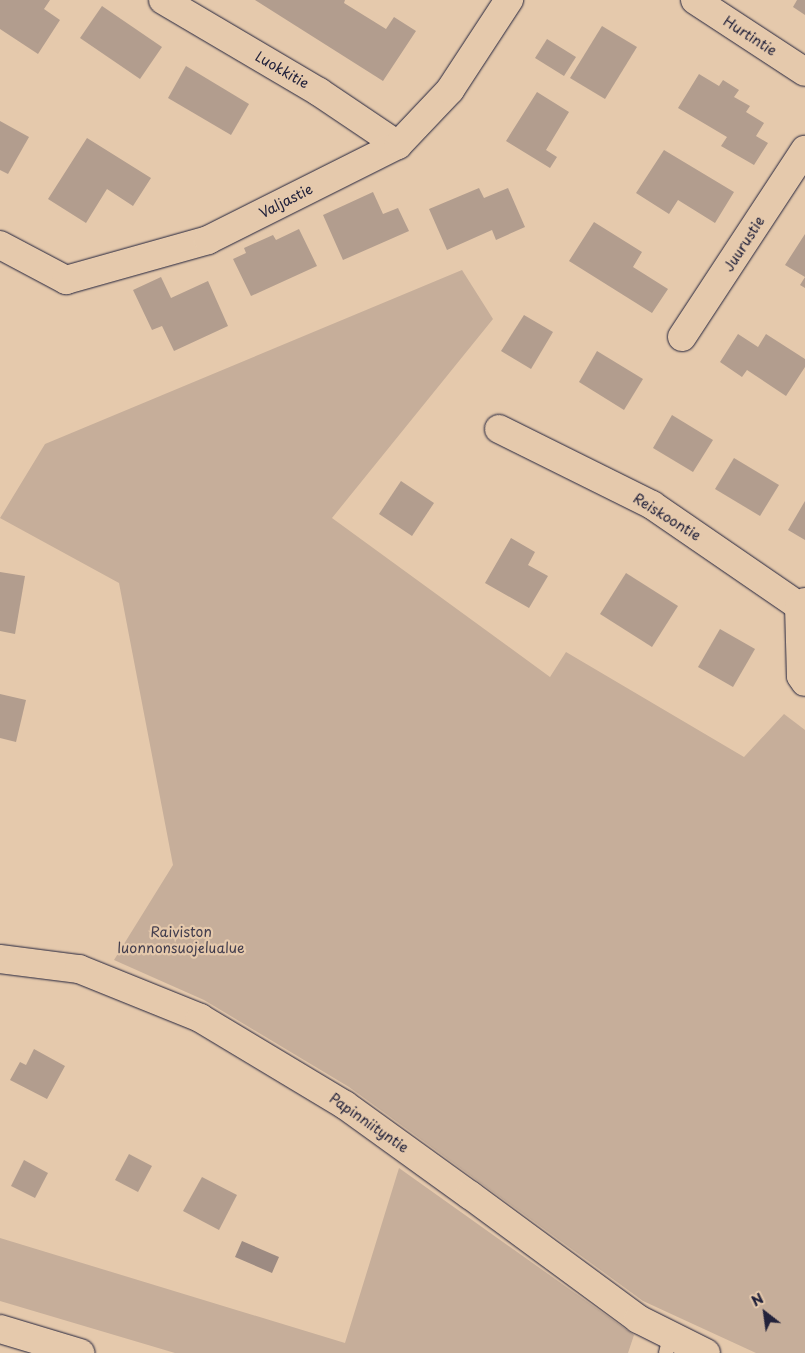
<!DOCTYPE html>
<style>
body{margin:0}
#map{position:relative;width:805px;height:1353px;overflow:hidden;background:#e5c9ac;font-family:"Playpen Sans",sans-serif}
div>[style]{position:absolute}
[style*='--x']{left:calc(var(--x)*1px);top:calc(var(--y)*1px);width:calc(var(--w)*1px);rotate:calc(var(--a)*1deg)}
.green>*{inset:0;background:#c6ae9a}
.water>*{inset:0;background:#9d8b82}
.building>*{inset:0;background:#b29d8e}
.roads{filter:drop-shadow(0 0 1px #22223b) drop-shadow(0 0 1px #22223b)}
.service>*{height:14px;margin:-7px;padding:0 7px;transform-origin:7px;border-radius:7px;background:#e5c9ac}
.minor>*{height:28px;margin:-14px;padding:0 14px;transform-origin:14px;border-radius:14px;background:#e5c9ac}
.secondary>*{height:28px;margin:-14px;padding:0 14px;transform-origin:14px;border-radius:14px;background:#e5c9ac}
span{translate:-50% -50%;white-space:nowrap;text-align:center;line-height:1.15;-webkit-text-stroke:4.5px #e5c9ac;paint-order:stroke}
.street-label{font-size:14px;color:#22223b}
.park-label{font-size:14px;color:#433e4e}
.north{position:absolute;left:740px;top:1288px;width:50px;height:50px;-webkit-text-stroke:4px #e5c9ac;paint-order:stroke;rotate:330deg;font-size:14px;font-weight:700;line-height:20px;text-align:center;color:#22223b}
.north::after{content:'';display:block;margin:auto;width:18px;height:22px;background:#22223b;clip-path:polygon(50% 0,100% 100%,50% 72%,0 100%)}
</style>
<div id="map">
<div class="green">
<div style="clip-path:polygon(462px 270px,493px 319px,332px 518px,550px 677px,566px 652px,744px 757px,784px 714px,805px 730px,805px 1353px,756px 1353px,643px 1301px,349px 1087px,204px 1000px,114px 960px,173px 865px,119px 583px,0 518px,45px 444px)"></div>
<div style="clip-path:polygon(399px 1168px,634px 1335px,628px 1353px,175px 1353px,0 1301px,0 1238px,345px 1343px)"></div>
</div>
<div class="water">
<div style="clip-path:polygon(242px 1241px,279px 1257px,272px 1273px,235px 1257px)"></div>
</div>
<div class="building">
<div style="clip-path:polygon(0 0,50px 0,44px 9px,60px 20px,38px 54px,0 29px)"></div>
<div style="clip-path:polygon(255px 0,345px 0,344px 3px,386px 29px,394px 17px,416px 31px,383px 81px)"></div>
<div style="clip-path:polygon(797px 0,805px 0,805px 15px,793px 7px)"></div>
<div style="clip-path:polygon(102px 6px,162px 47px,140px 79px,80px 38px)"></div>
<div style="clip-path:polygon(602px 26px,637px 47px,605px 99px,570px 78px)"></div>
<div style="clip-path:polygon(547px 39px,576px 57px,564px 76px,535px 58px)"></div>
<div style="clip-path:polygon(186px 66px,249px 104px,231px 135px,168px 98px)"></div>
<div style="clip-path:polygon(699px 74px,719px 86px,723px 80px,739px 90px,734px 97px,750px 106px,746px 112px,764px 123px,756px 136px,768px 143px,754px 165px,721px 146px,727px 137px,678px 108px)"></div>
<div style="clip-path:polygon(537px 92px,569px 112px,546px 150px,557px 157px,550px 168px,506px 141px)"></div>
<div style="clip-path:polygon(0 121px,29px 137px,8px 174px,0 170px)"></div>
<div style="clip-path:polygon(87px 138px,151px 178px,133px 206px,107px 189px,86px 223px,48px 199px)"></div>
<div style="clip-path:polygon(664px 150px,734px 192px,715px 223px,678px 200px,669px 214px,636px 193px)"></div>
<div style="clip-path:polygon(479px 188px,484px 198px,508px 188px,525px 227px,496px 240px,492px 230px,447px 250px,429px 209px)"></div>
<div style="clip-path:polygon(373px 192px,383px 214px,398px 208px,409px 231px,343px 260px,323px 215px)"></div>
<div style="clip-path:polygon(594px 222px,642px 252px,633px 267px,668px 289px,652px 313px,569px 261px)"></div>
<div style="clip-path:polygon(299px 229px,317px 266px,251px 296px,233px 259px,246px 253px,244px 248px,273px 235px,276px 240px)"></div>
<div style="clip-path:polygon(805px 234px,805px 288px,800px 285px,805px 277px,785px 265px)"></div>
<div style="clip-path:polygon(161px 277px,171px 298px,208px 281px,228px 326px,174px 351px,162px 326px,152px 330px,133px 290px)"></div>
<div style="clip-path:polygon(524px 315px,553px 332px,531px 369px,501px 351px)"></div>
<div style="clip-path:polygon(738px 334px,758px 347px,766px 334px,805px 359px,805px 367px,786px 396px,747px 370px,742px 377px,720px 362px)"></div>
<div style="clip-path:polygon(597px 351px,643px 379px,624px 410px,579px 382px)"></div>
<div style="clip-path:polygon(672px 415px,713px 440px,693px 472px,653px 448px)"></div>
<div style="clip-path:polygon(734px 458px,779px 485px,760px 516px,715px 489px)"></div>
<div style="clip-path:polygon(401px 481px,434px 503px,412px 536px,379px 514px)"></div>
<div style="clip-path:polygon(805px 501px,805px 540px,788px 530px)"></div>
<div style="clip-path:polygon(511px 538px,535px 552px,528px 565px,548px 576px,529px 608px,485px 583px)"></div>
<div style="clip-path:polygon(0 572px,25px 576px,15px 634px,0 631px)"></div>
<div style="clip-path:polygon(626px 573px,678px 606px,652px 647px,600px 614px)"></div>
<div style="clip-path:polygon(720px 629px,755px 649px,733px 687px,698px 667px)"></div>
<div style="clip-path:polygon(0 694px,26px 700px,16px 742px,0 738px)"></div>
<div style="clip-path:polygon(34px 1049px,65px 1066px,47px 1099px,10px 1080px,20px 1062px,26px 1065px)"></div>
<div style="clip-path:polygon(129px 1154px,152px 1166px,138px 1192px,115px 1180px)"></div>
<div style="clip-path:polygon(24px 1160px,48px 1173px,35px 1198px,11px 1186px)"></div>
<div style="clip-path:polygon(202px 1177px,237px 1195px,219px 1230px,183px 1211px)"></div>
</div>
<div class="roads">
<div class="service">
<div style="--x:666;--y:1353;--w:16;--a:-76"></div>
</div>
<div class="minor">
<div style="--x:163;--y:0;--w:181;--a:30.5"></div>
<div style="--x:319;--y:92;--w:95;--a:33.9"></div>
<div style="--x:695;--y:0;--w:131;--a:33.2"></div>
<div style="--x:0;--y:245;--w:75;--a:27.9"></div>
<div style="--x:66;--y:280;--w:148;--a:-15.7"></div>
<div style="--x:208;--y:240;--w:212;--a:-26.6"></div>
<div style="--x:398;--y:145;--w:76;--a:-46.6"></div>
<div style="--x:450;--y:90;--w:108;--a:-56.8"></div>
<div style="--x:682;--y:337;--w:224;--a:-56.7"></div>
<div style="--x:499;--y:429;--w:171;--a:26.4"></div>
<div style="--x:652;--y:505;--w:178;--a:34.5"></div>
<div style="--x:805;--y:602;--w:7;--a:146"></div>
<div style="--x:799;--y:606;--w:70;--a:88.4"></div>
<div style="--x:801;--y:676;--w:7;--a:56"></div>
<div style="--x:0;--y:959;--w:80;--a:7.2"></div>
<div style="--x:79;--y:969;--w:131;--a:22"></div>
<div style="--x:200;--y:1018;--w:169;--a:31"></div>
<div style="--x:345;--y:1105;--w:154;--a:35.8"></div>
<div style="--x:470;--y:1195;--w:209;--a:36.4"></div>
<div style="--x:638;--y:1319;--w:76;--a:26.6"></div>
</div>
<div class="secondary">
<div style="--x:0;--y:1329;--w:84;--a:16.7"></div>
</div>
</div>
<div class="street-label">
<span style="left:750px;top:36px;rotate:33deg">Hurtintie</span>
<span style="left:282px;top:70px;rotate:30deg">Luokkitie</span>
<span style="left:286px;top:201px;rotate:-27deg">Valjastie</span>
<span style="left:744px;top:244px;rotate:-57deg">Juurustie</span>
<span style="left:667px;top:517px;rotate:32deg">Reiskoontie</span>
<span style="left:369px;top:1123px;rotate:35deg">Papinniityntie</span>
</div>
<div class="park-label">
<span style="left:181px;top:940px">Raiviston<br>luonnonsuojelualue</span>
</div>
<div class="north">N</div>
</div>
